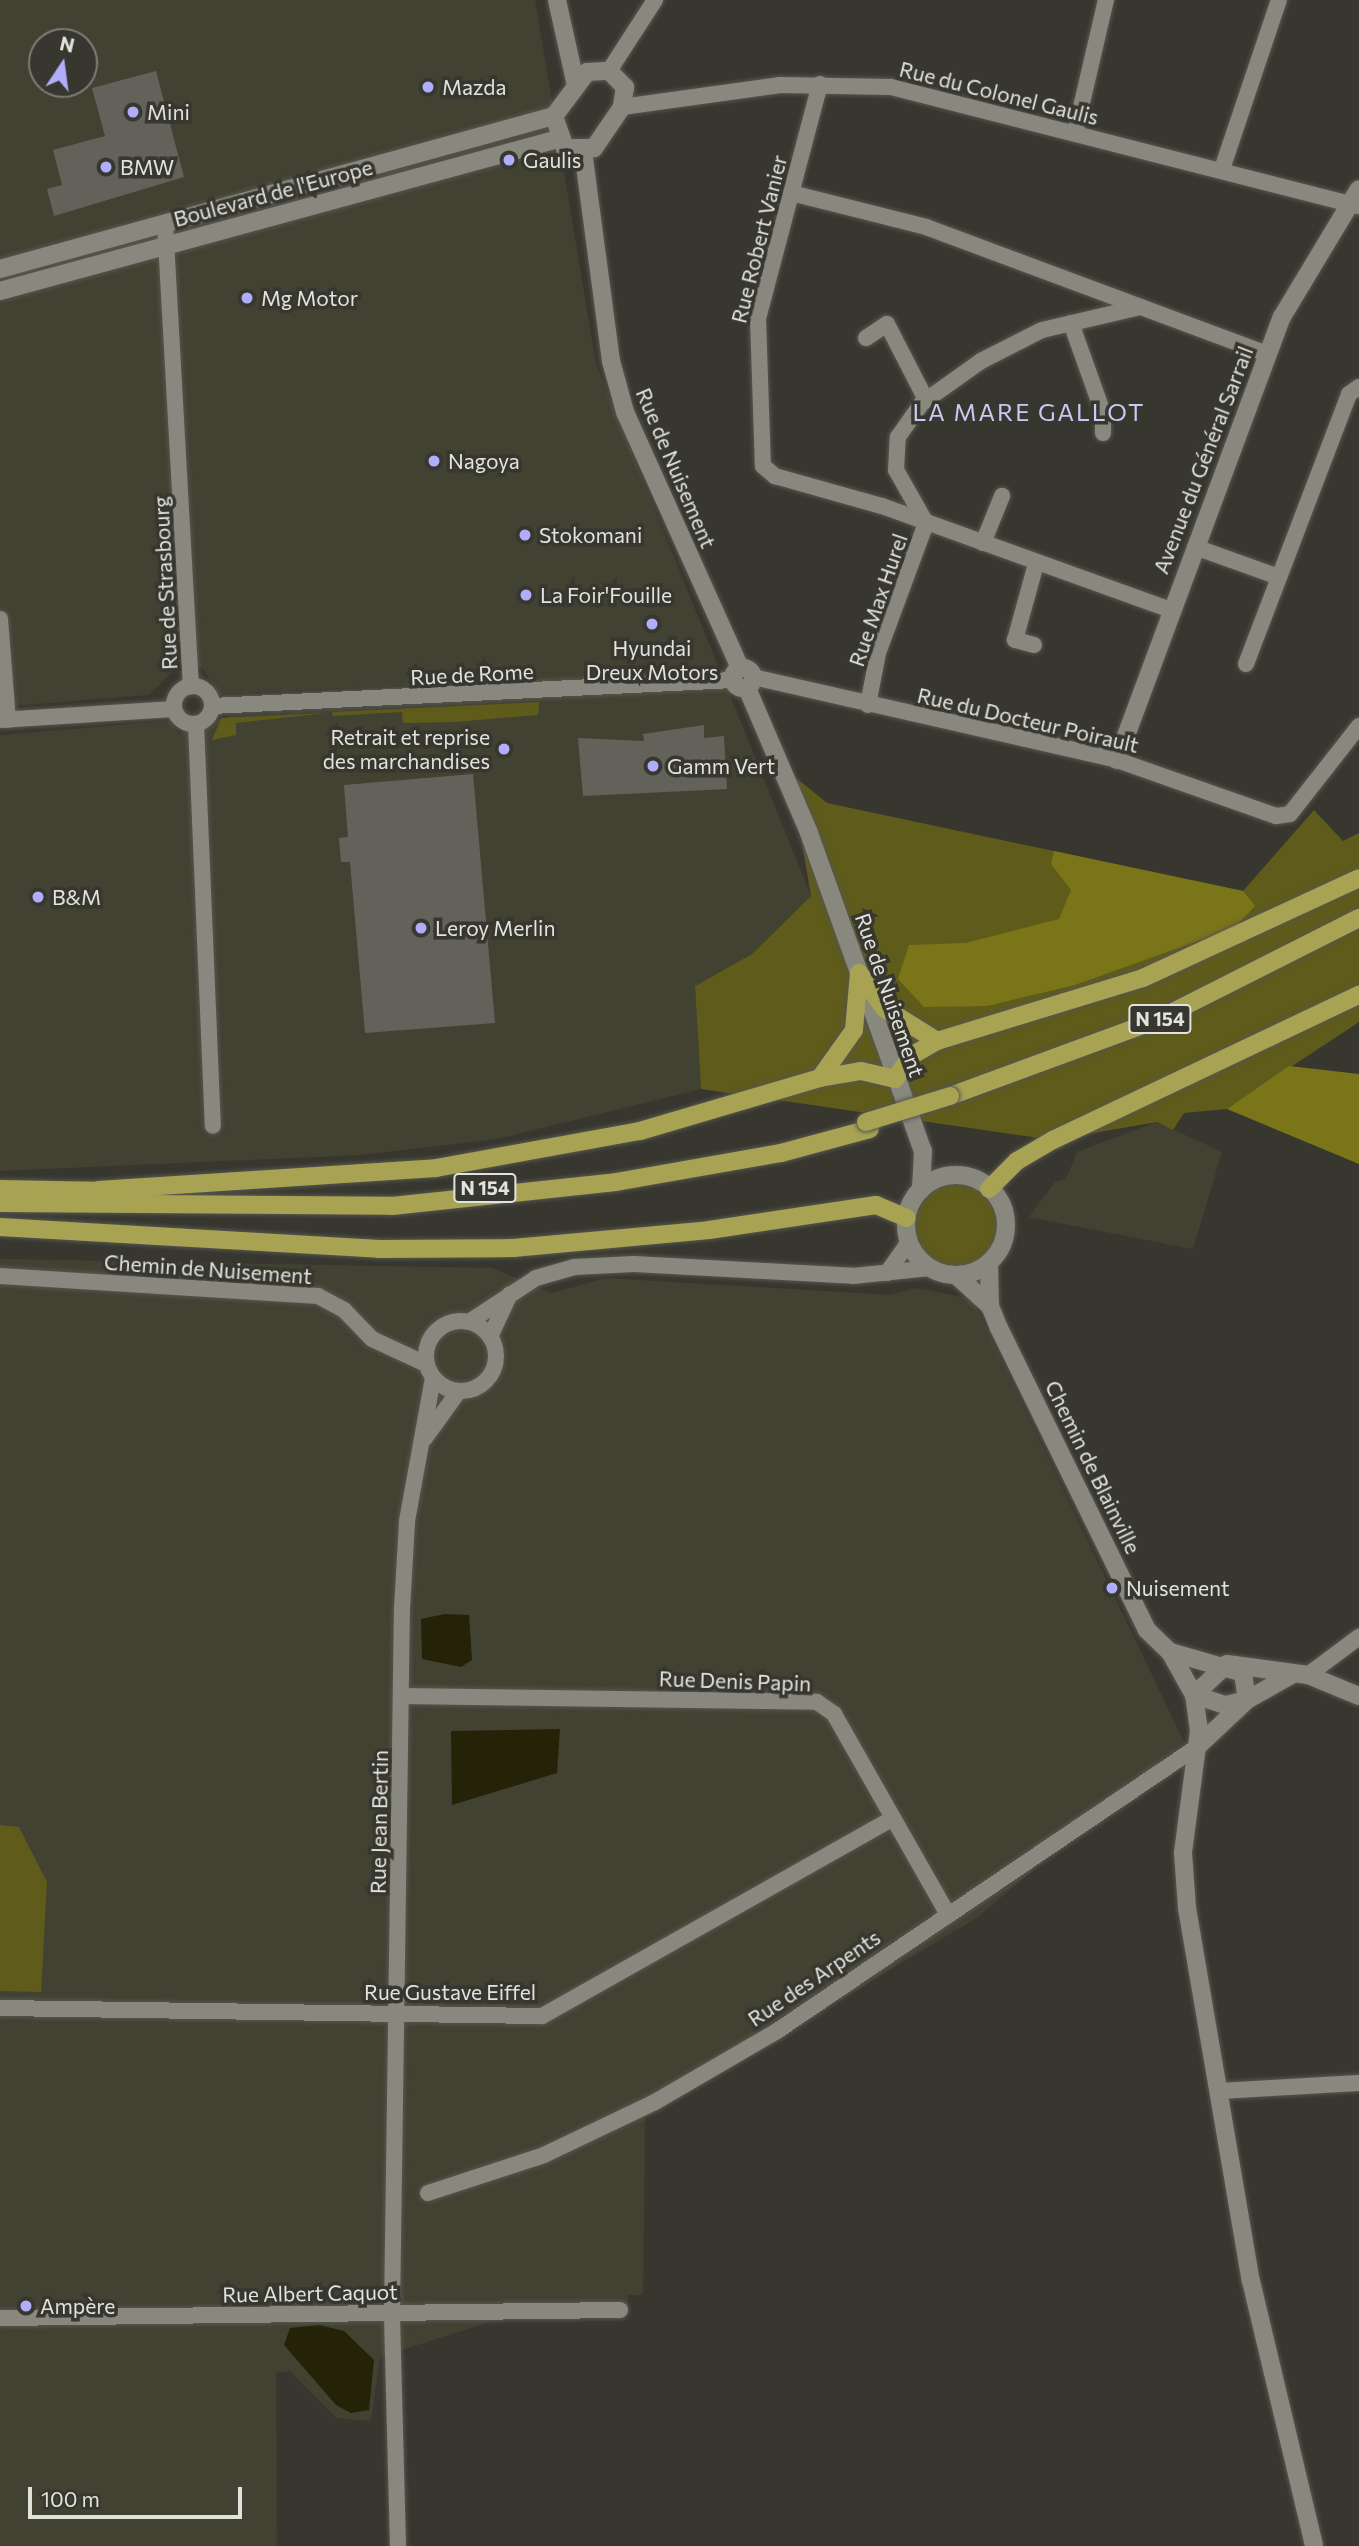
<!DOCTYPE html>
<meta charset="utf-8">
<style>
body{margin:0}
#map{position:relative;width:1359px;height:2546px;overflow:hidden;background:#37372f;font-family:Commissioner,sans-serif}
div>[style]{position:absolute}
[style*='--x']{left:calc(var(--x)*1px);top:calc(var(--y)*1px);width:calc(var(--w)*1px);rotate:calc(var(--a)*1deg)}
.built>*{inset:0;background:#424233}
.green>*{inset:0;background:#5f5b1a}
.round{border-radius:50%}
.forest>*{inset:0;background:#7b7519}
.water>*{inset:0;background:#242207}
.building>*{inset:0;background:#62625a}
.roads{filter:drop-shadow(0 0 2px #56564f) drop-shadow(0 0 2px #56564f)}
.minor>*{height:16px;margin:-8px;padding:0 8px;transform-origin:8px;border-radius:8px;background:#88887e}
.minor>.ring{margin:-8px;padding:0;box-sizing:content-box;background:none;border:16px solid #88887e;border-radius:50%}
.tertiary>*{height:18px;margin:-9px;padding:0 9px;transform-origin:9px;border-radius:9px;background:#88887e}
.tertiary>.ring{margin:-9px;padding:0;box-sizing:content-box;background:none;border:18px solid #88887e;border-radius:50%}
.primary>*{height:18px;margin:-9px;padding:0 9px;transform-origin:9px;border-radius:9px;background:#a8a352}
.bridges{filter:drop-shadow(0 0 2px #56564f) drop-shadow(0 0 2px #56564f)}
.primary-bridge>*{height:18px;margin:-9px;padding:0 9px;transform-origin:9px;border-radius:9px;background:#a8a352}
.dots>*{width:19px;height:19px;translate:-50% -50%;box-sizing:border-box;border:4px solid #37372f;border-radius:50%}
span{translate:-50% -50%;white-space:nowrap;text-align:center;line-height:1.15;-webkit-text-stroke:7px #37372f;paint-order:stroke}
.shield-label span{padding:2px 5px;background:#37372f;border:2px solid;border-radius:5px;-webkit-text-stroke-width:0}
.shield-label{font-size:19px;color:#e3e3de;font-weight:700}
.poi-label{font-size:21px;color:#e3e3de}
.left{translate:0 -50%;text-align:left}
.right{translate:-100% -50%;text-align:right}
.street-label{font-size:21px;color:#e3e3de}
.quarter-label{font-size:24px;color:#cac9f5;letter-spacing:2px}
.north{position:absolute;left:28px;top:28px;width:70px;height:70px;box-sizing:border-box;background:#37372f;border:2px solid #7c7c75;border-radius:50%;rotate:13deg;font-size:19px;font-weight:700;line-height:28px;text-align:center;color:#e3e3de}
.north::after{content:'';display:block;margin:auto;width:24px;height:32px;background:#b0aefa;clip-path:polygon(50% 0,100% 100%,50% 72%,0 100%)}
.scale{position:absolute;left:28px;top:2487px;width:214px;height:32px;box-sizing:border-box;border:4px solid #e3e3de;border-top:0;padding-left:9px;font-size:21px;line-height:24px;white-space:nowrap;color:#e3e3de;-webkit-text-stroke:5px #37372f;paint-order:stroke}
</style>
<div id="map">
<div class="built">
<div style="clip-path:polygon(evenodd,0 0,535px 0,596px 364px,811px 896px,752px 954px,695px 986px,701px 1089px,497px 1139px,360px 1155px,0 1171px,0 735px,169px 721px,179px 734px,230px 716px,411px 704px,409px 685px,219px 694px,202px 667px,175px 669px,149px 695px,0 707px,0 0,42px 42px,84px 42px,84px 84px,42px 84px,42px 42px)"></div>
<div style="clip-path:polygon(1157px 1122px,1222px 1152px,1193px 1249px,1029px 1217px,1055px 1182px,1066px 1179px,1077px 1152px)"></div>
<div style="clip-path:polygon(0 1259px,492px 1268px,552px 1293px,606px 1278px,890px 1295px,916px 1288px,972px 1299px,1184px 1742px,978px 1917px,645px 2117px,643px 2295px,628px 2295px,628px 2316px,508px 2316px,380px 2357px,371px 2421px,337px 2418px,290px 2371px,276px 2373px,277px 2546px,0 2546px)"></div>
</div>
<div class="green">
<div style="clip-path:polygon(539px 702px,538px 715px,455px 722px,403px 723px,402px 712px,333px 716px,332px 712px)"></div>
<div style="clip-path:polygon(327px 713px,236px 723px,236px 735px,212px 740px,221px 718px)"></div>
<div style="clip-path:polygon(790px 773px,827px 803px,1243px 891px,1314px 810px,1343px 841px,1359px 833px,1359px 1022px,1227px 1109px,1184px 1113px,1173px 1130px,1157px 1122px,1053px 1140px,701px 1089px,695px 986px,752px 954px,811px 896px)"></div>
<div class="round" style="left:913px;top:1181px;width:86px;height:86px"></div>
<div style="clip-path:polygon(0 1825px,19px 1827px,47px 1882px,41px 1992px,0 1991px)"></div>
</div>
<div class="forest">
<div style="clip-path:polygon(1054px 851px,1243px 891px,1255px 906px,1234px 928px,1075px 985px,987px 1006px,924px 1007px,898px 979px,909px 945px,966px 943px,1059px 919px,1071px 890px,1051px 864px)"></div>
<div style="clip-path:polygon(1289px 1066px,1359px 1074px,1359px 1164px,1227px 1109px)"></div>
</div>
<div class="water">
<div style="clip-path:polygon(445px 1614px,469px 1615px,472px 1660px,461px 1667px,422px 1659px,421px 1619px)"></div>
<div style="clip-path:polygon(560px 1729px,557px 1773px,452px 1805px,451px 1731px)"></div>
<div style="clip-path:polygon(319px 2325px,344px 2331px,374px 2360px,369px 2410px,351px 2413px,336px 2405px,284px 2345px,290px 2328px)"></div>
</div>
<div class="building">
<div style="clip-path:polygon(156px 71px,184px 177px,54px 216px,47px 189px,62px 185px,53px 150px,105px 136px,92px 88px)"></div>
<div style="clip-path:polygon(704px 725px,704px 738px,724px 736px,727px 789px,583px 796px,578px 738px,644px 741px,643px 734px)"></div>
<div style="clip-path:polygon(473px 774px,495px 1023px,365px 1033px,350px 862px,341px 862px,339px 838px,348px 837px,344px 785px)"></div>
</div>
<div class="roads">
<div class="minor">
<div style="--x:609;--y:71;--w:85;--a:-57.1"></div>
<div style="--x:820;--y:84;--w:242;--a:104.8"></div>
<div style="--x:758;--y:318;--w:148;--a:88.1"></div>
<div style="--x:763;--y:466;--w:16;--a:40"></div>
<div style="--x:775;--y:476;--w:111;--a:15.7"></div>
<div style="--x:882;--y:506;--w:307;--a:19.8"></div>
<div style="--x:622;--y:107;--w:160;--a:-7.9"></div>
<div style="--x:780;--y:85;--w:111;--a:1"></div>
<div style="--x:891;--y:87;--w:483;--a:14.3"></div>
<div style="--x:1075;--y:133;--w:137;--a:-76.9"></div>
<div style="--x:1222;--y:169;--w:178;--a:-71.4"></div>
<div style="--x:791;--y:193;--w:139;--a:14.1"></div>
<div style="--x:926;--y:227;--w:364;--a:20.4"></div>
<div style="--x:165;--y:223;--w:464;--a:86.8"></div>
<div style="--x:1071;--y:323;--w:96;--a:70.4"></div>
<div style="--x:1103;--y:413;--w:20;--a:90"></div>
<div style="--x:866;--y:338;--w:25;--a:-34"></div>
<div style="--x:887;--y:324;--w:85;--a:62.8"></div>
<div style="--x:983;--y:543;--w:51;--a:-68"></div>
<div style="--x:1195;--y:547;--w:89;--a:19.7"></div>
<div style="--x:0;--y:619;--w:101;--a:85.5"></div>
<div style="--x:1034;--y:645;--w:20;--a:-165"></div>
<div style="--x:1015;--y:640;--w:79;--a:-74.6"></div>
<div style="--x:1246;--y:664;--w:289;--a:-69.1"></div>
<div style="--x:1349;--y:394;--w:12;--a:-35"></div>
<div style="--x:753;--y:677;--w:373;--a:12.8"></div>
<div style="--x:1117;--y:760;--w:169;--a:19.4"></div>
<div style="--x:1276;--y:816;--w:14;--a:-8"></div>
<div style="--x:1290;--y:814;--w:112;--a:-51.9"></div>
<div class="ring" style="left:174px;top:686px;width:22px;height:22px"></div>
<div style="--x:868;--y:705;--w:53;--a:-79.1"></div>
<div style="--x:878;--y:653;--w:139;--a:-69.7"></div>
<div style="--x:926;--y:523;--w:61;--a:-119.5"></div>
<div style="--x:896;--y:470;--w:33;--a:-87"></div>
<div style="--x:898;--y:437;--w:42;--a:-54.8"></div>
<div style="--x:922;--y:403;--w:72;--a:-35.4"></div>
<div style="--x:981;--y:361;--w:68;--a:-26.9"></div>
<div style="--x:1042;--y:330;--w:101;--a:-13.2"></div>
<div style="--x:212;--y:706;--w:522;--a:-2.86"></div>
<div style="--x:0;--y:720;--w:174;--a:-3.6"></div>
<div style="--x:196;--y:724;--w:402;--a:87.6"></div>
<div style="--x:887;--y:1273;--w:38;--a:-55"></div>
<div style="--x:0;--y:1276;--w:319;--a:3.6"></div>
<div style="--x:318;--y:1296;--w:30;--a:28"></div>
<div style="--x:344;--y:1310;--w:40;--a:46"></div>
<div style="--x:372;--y:1339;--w:60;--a:24.8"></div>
<div class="ring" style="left:426px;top:1321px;width:54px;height:54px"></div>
<div style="--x:469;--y:1322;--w:80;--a:-33.3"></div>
<div style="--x:536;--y:1278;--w:40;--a:-16"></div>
<div style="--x:574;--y:1267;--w:60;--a:-2.9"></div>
<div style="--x:634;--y:1264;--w:219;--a:3.1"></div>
<div style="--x:853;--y:1276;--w:77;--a:-5.9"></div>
<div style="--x:490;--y:1337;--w:47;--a:-65.1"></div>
<div style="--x:425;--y:1438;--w:57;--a:-54.3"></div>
<div style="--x:1308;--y:1675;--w:64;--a:-36.7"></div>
<div style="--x:401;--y:1696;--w:416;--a:0.8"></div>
<div style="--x:817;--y:1702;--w:21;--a:35"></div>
<div style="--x:834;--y:1714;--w:231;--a:60.4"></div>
<div style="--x:0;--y:2008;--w:542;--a:0.85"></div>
<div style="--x:542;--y:2016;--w:402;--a:-29.4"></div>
<div style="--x:1219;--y:2091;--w:140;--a:-3.3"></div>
<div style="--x:428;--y:2193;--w:122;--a:-18.1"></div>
<div style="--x:544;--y:2155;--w:123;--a:-25.5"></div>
<div style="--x:655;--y:2102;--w:141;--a:-30.2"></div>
<div style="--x:777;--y:2031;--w:507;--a:-34.07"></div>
<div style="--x:0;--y:2318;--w:620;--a:-0.74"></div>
<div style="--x:398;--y:2546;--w:234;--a:-91.5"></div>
<div style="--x:392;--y:2312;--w:703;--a:-89.19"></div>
<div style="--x:402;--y:1609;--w:88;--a:-86.7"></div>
<div style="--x:407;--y:1521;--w:145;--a:-79.7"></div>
</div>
<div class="tertiary">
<div style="--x:557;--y:0;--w:83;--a:77.5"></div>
<div style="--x:609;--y:71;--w:23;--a:45"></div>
<div style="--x:625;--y:87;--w:20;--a:99"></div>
<div style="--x:622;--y:107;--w:50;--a:124.3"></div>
<div style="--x:594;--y:148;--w:29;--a:180"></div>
<div style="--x:565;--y:148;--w:34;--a:-109"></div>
<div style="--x:554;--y:116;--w:55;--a:-53.1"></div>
<div style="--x:587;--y:72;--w:22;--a:-3"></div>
<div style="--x:583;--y:151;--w:212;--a:82.4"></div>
<div style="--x:611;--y:361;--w:53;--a:74.6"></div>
<div style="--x:625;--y:412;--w:281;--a:65.8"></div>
<div style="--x:0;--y:269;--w:575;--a:-15.44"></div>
<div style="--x:0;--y:291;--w:578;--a:-15.24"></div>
<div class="ring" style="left:733px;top:668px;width:2px;height:2px"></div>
<div style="--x:747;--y:688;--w:158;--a:66.8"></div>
<div style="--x:809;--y:833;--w:338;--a:70.3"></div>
<div style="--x:923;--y:1151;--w:39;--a:93"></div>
<div style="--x:1117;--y:760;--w:473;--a:-69.6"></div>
<div style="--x:1282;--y:317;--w:149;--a:-59"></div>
<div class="ring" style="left:906px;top:1175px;width:82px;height:82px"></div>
<div style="--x:989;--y:1263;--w:43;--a:88.7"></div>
<div style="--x:990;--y:1306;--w:24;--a:68"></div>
<div style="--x:999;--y:1328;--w:336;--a:63.9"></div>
<div style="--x:1147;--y:1630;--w:32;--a:44"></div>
<div style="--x:1170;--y:1652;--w:49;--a:60.8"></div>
<div style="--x:1194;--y:1695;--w:36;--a:82"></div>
<div style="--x:1199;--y:1731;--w:123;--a:97.5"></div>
<div style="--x:1183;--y:1853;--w:55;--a:85.8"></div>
<div style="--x:1187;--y:1908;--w:378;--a:80.3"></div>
<div style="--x:1251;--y:2281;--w:272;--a:76.6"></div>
<div style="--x:956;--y:1275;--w:46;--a:42.4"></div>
<div style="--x:1170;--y:1652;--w:76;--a:16"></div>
<div style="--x:1243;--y:1673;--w:27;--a:82"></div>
<div style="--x:1247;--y:1700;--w:23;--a:167"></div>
<div style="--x:1225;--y:1705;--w:33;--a:-162"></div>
<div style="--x:1194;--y:1695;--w:45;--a:-43.2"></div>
<div style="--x:1227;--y:1664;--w:82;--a:7.7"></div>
<div style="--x:1308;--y:1675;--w:55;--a:22.4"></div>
<div style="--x:1197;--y:1747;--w:69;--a:-43.2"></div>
<div style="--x:1247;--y:1700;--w:53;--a:-29.5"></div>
</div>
<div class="primary">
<div style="--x:859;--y:973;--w:43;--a:54.5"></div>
<div style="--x:884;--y:1008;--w:62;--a:31.9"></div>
<div style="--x:820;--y:1078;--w:59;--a:-54.7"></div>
<div style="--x:854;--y:1030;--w:57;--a:-85"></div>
<div style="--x:950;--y:1096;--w:221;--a:-20.2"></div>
<div style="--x:1157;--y:1020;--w:226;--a:-26.8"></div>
<div style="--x:0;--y:1189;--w:109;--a:1.1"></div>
<div style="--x:989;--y:1189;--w:40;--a:-45"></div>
<div style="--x:1017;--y:1161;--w:42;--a:-30.3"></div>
<div style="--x:1053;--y:1140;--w:339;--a:-25.4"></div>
<div style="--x:98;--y:1190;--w:339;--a:-3.7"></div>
<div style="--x:436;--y:1168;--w:207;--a:-10.3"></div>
<div style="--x:640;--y:1131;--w:188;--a:-16.4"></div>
<div style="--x:820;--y:1078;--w:42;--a:-9.7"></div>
<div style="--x:861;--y:1071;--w:35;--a:13"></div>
<div style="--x:895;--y:1079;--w:28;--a:-55"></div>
<div style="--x:911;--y:1056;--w:30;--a:-30"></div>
<div style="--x:937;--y:1041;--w:215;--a:-17"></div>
<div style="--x:1143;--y:978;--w:238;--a:-24.8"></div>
<div style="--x:0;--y:1203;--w:392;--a:0.4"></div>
<div style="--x:392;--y:1206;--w:225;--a:-6.1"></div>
<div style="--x:616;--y:1182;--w:168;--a:-10"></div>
<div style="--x:781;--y:1153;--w:92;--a:-15.1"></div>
<div style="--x:0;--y:1227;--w:380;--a:3.3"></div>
<div style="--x:379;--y:1249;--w:134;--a:-0.4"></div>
<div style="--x:513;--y:1248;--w:197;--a:-5.2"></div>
<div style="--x:709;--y:1230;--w:169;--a:-8.5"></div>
<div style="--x:876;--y:1205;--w:33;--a:23"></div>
</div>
</div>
<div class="bridges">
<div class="primary-bridge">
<div style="--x:866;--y:1122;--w:88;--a:-17.2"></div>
</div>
</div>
<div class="dots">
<div style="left:428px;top:87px;background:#b0aefa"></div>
<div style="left:133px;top:112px;background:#b0aefa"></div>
<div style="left:509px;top:160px;background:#b0aefa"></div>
<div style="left:106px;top:167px;background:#b0aefa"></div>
<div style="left:247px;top:298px;background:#b0aefa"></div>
<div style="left:434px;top:461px;background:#b0aefa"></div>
<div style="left:525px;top:535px;background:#b0aefa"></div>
<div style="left:526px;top:595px;background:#b0aefa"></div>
<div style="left:652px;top:624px;background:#b0aefa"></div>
<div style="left:504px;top:749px;background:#b0aefa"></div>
<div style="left:653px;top:766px;background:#b0aefa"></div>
<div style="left:38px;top:897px;background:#b0aefa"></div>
<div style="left:421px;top:928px;background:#b0aefa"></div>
<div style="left:1112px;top:1588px;background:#b0aefa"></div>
<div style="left:26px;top:2306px;background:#b0aefa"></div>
</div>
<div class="shield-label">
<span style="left:1160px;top:1019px">N 154</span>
<span style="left:485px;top:1188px">N 154</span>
</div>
<div class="poi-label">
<span class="left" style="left:442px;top:87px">Mazda</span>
<span class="left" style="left:147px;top:112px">Mini</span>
<span class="left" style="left:523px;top:160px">Gaulis</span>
<span class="left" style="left:120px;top:167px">BMW</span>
<span class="left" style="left:261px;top:298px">Mg Motor</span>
<span class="left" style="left:448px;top:461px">Nagoya</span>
<span class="left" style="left:539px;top:535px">Stokomani</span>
<span class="left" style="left:540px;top:595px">La Foir'Fouille</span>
<span style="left:652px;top:660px">Hyundai<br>Dreux Motors</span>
<span class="right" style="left:490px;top:749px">Retrait et reprise<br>des marchandises</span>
<span class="left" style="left:667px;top:766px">Gamm Vert</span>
<span class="left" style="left:52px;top:897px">B&amp;M</span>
<span class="left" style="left:435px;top:928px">Leroy Merlin</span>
<span class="left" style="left:1126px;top:1588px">Nuisement</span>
<span class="left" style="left:40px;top:2306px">Ampère</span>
</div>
<div class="street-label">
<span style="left:999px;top:93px;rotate:14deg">Rue du Colonel Gaulis</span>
<span style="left:273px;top:193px;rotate:-15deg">Boulevard de l'Europe</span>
<span style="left:759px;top:239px;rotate:-76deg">Rue Robert Vanier</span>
<span style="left:1203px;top:460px;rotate:-69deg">Avenue du Général Sarrail</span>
<span style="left:676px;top:468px;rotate:67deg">Rue de Nuisement</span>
<span style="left:165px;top:583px;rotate:-93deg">Rue de Strasbourg</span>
<span style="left:878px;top:600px;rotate:-71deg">Rue Max Hurel</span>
<span style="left:472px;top:674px;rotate:-3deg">Rue de Rome</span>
<span style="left:1028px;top:720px;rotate:13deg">Rue du Docteur Poirault</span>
<span style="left:890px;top:995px;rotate:71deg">Rue de Nuisement</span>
<span style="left:208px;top:1269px;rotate:4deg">Chemin de Nuisement</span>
<span style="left:1093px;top:1467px;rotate:64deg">Chemin de Blainville</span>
<span style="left:735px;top:1681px;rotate:2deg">Rue Denis Papin</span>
<span style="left:379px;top:1822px;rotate:-89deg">Rue Jean Bertin</span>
<span style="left:814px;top:1978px;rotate:-34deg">Rue des Arpents</span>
<span style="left:450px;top:1992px">Rue Gustave Eiffel</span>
<span style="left:310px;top:2293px;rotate:-1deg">Rue Albert Caquot</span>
</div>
<div class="quarter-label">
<span style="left:1029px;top:412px">LA MARE GALLOT</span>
</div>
<div class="north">N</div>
<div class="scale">100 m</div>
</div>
